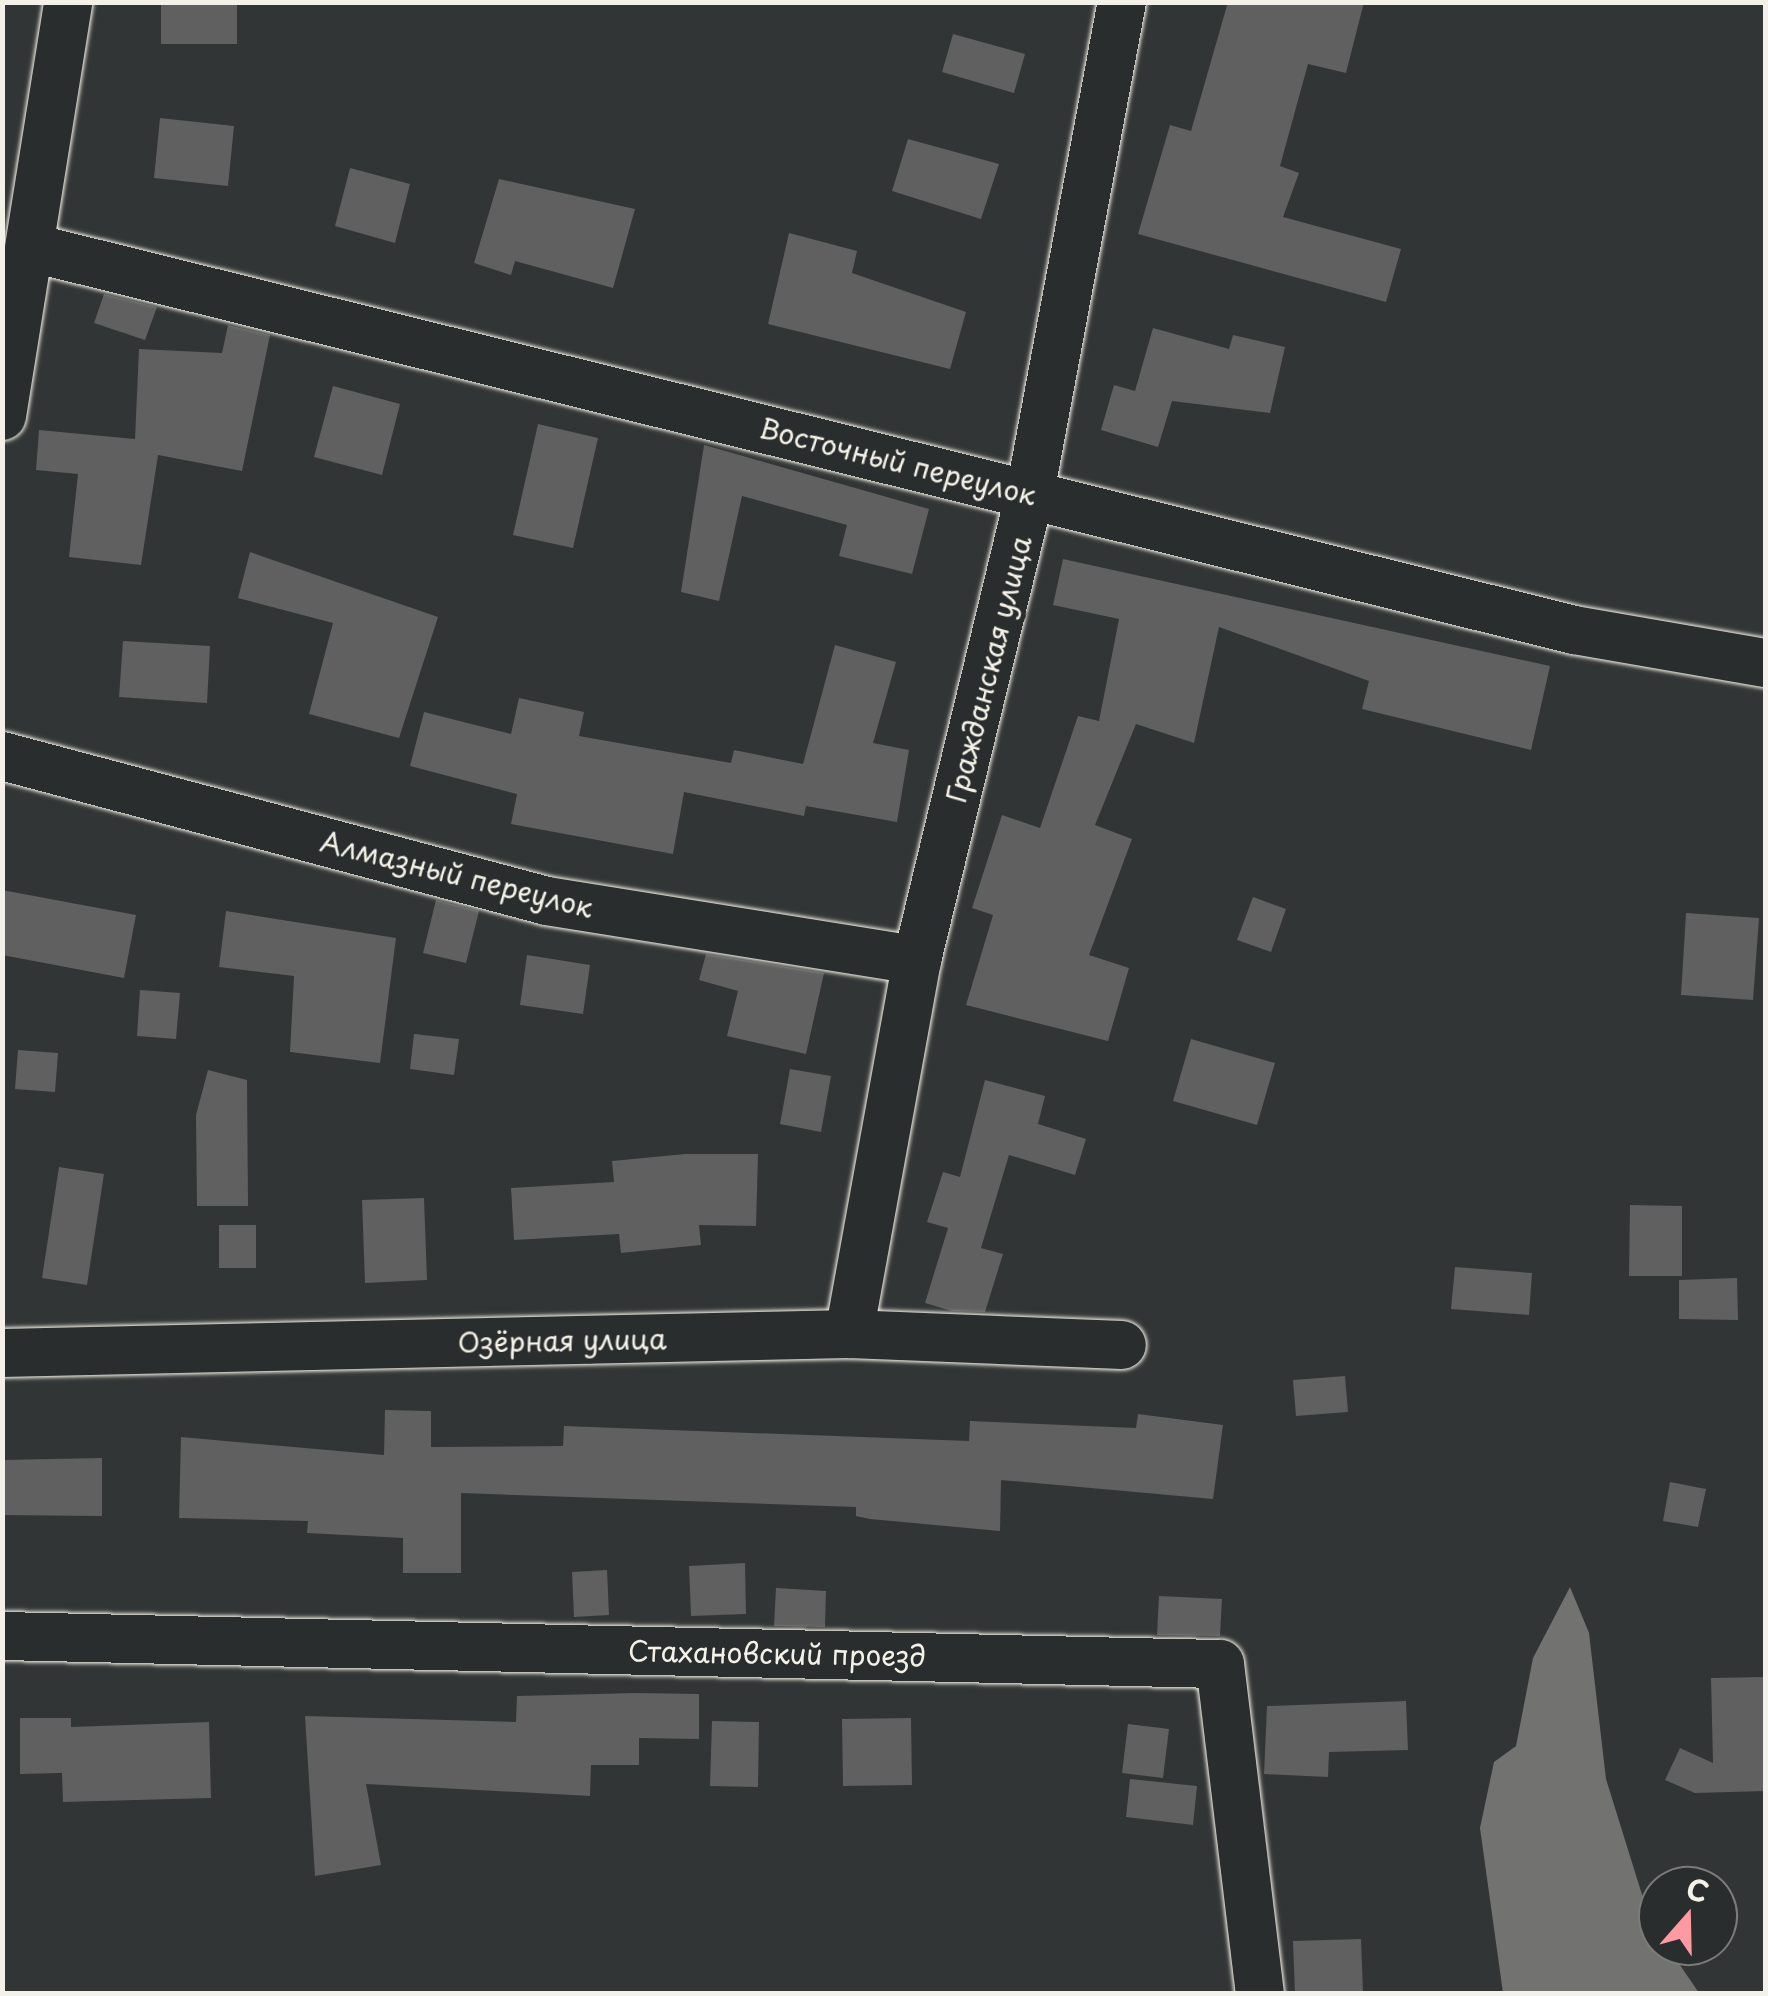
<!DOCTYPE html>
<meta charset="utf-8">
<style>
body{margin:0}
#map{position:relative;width:1768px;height:1996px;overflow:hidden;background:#323535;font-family:"Playpen Sans",sans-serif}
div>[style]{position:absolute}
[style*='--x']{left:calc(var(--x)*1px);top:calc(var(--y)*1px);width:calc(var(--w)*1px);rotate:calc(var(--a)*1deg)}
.water>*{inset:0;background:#727370}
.building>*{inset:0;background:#5f605f}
.roads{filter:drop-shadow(0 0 2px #f4f1e8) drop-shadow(0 0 2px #f4f1e8)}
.street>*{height:48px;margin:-24px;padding:0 24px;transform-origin:24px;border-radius:24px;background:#2a2d2e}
span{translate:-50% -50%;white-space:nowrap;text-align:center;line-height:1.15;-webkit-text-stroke:10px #2a2d2e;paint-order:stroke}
.street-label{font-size:28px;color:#f4f1e8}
.frame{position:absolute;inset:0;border:5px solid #f4f1e8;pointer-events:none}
.north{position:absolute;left:1638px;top:1866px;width:100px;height:100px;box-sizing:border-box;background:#2a2d2e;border:2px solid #7b7b78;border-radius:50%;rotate:20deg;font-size:28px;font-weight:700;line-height:40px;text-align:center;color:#f4f1e8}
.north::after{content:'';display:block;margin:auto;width:35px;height:45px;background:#ff9aa2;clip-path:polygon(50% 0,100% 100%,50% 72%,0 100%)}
</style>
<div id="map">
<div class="water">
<div style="clip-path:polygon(1570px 1587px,1589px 1633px,1606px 1779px,1658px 1946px,1667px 1946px,1699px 1993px,1503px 1993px,1480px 1828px,1494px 1762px,1516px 1746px,1533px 1658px)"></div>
</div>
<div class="building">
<div style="clip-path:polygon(161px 2px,237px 2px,237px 44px,161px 44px)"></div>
<div style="clip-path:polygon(1228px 2px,1364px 2px,1346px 73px,1308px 64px,1280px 166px,1299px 173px,1283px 217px,1401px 249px,1386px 302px,1138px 234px,1170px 125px,1191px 131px)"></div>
<div style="clip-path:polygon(953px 34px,1025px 54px,1014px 93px,942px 72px)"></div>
<div style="clip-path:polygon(160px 118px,234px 126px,228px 186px,154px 178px)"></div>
<div style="clip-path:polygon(908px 139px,999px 164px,981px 219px,892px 191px)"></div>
<div style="clip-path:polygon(350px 168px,410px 184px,395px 243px,335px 226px)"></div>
<div style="clip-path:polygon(499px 179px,635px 209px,613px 288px,515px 261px,511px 275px,474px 263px)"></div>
<div style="clip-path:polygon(789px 233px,857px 251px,852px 273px,966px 312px,950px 369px,768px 324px)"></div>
<div style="clip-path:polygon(104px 294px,157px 307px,145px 340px,94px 323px)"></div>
<div style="clip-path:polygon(228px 325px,270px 335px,242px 471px,158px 455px,141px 565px,69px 557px,78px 474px,36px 470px,39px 430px,135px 439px,139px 349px,222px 353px)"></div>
<div style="clip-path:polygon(1153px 328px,1229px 349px,1233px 335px,1285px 347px,1270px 413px,1172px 401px,1158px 447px,1101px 430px,1114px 385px,1135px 391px)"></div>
<div style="clip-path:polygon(333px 386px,400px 404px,382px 475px,314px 457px)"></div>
<div style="clip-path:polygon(538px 424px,598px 438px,573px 548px,513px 535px)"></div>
<div style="clip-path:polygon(704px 445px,929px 509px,912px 574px,839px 556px,847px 525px,742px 496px,719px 601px,681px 592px)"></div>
<div style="clip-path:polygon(250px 552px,438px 617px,399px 738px,309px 714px,333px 623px,238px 598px)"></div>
<div style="clip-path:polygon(1063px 559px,1550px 666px,1531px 750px,1362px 709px,1369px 681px,1219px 627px,1194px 743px,1136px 724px,1095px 825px,1132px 839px,1089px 955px,1129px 968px,1108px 1041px,966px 1005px,993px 915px,972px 908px,1002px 815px,1040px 828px,1078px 716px,1099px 721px,1119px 619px,1053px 605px)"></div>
<div style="clip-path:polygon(123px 641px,210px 646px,207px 703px,119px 697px)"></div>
<div style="clip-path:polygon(835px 645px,896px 662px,873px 743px,909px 750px,897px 822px,806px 806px,804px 816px,684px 792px,673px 854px,511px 824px,517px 794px,410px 766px,424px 712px,511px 734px,519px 698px,584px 712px,579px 736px,731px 763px,734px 750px,803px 764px)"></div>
<div style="clip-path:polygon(2px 890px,136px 915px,124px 978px,2px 955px)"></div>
<div style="clip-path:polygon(1253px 897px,1286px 909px,1271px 952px,1237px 940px)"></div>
<div style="clip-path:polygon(436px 900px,479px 911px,466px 963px,423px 953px)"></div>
<div style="clip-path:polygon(226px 911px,396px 938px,380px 1063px,290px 1052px,294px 976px,219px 967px)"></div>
<div style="clip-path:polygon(1686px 913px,1759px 918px,1753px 1000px,1681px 995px)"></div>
<div style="clip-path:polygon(706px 954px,824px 973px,806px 1054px,727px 1036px,738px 991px,699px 980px)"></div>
<div style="clip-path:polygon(527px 955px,590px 965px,583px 1014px,520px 1005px)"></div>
<div style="clip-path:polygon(140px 990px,180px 993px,176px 1039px,137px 1036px)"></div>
<div style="clip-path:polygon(414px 1034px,459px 1039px,454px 1075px,410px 1069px)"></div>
<div style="clip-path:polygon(1191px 1039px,1275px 1063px,1257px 1125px,1173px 1101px)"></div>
<div style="clip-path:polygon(18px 1050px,58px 1053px,55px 1092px,15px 1089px)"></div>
<div style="clip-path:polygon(790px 1069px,831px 1076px,821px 1132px,780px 1124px)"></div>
<div style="clip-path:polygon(208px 1070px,247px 1080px,248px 1206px,197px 1206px,196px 1115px)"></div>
<div style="clip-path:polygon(985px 1080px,1045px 1096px,1038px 1124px,1086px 1139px,1075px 1175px,1009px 1155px,981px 1248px,1003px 1254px,985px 1312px,952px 1311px,925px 1303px,948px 1228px,927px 1222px,943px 1172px,960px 1177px)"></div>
<div style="clip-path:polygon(685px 1154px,758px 1154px,756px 1226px,699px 1225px,701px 1245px,621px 1253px,619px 1234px,514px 1240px,511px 1188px,614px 1182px,612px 1161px)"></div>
<div style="clip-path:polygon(59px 1167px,104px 1174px,87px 1285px,42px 1278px)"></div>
<div style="clip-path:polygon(424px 1198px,427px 1280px,365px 1283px,362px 1200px)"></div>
<div style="clip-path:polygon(1630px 1205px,1682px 1206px,1682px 1276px,1629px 1276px)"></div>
<div style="clip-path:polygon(219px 1225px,256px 1225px,256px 1268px,219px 1268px)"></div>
<div style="clip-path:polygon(1455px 1267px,1532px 1273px,1529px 1315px,1451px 1309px)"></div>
<div style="clip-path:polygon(1737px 1278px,1738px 1320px,1679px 1319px,1679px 1280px)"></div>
<div style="clip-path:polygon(1345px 1376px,1348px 1412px,1296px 1416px,1293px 1380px)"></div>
<div style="clip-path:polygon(385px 1410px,431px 1411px,431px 1447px,563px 1446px,564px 1426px,969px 1441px,970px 1421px,1136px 1428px,1138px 1414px,1223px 1425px,1213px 1499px,1001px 1480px,1000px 1531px,870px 1519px,856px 1516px,856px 1507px,461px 1493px,461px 1573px,403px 1573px,403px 1538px,307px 1533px,308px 1521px,179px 1518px,181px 1437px,384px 1455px)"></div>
<div style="clip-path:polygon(102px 1458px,102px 1516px,2px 1515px,2px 1460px)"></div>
<div style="clip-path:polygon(1670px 1482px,1706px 1489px,1698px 1527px,1663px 1521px)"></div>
<div style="clip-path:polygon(745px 1563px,746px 1614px,691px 1616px,689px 1566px)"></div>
<div style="clip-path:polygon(607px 1570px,609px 1615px,574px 1617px,572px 1572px)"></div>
<div style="clip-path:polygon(776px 1588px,826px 1591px,825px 1627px,774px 1626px)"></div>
<div style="clip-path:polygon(1159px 1596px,1222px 1599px,1220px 1636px,1157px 1635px)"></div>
<div style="clip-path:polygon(1766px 1677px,1766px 1791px,1695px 1793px,1665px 1780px,1680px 1748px,1713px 1763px,1711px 1678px)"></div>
<div style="clip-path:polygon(636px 1693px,699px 1694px,699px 1739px,639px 1738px,639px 1765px,591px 1765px,590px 1796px,366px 1784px,381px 1865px,315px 1876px,305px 1716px,516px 1722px,517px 1696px)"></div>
<div style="clip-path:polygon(1406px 1701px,1408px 1750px,1329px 1752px,1328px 1777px,1264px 1774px,1267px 1706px)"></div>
<div style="clip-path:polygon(20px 1718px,71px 1718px,71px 1727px,209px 1722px,211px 1798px,63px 1802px,62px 1773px,20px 1774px)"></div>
<div style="clip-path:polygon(911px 1718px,912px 1785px,843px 1786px,842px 1719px)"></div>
<div style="clip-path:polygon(712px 1721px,759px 1722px,758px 1787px,710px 1786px)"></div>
<div style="clip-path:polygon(1128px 1724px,1169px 1729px,1163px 1778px,1122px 1773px)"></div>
<div style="clip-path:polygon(1130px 1779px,1197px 1786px,1193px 1825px,1126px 1817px)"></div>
<div style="clip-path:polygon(1361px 1939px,1363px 1992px,1295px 1994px,1293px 1941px)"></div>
</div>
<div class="roads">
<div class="street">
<div style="--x:33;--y:248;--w:1588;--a:13.92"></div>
<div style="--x:1574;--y:630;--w:195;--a:9.8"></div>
<div style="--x:2;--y:416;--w:419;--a:-80.9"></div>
<div style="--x:2;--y:756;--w:564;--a:14.9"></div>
<div style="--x:547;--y:901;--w:375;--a:9.1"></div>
<div style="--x:849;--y:1334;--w:380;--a:-79.7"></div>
<div style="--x:917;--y:960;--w:480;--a:-76.4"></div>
<div style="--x:1030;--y:493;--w:500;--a:-79.4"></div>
<div style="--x:2;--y:1353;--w:847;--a:-1.29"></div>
<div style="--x:849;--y:1334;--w:273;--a:2.3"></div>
<div style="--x:2;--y:1636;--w:1218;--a:1.32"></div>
<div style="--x:1220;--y:1664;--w:332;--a:83.1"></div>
</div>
</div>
<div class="street-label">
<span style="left:898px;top:461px;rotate:14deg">Восточный переулок</span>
<span style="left:988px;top:669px;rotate:-76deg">Гражданская улица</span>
<span style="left:457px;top:874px;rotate:14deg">Алмазный переулок</span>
<span style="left:562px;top:1340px;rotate:-1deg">Озёрная улица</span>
<span style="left:777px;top:1653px;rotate:1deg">Стахановский проезд</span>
</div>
<div class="frame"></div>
<div class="north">С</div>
</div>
